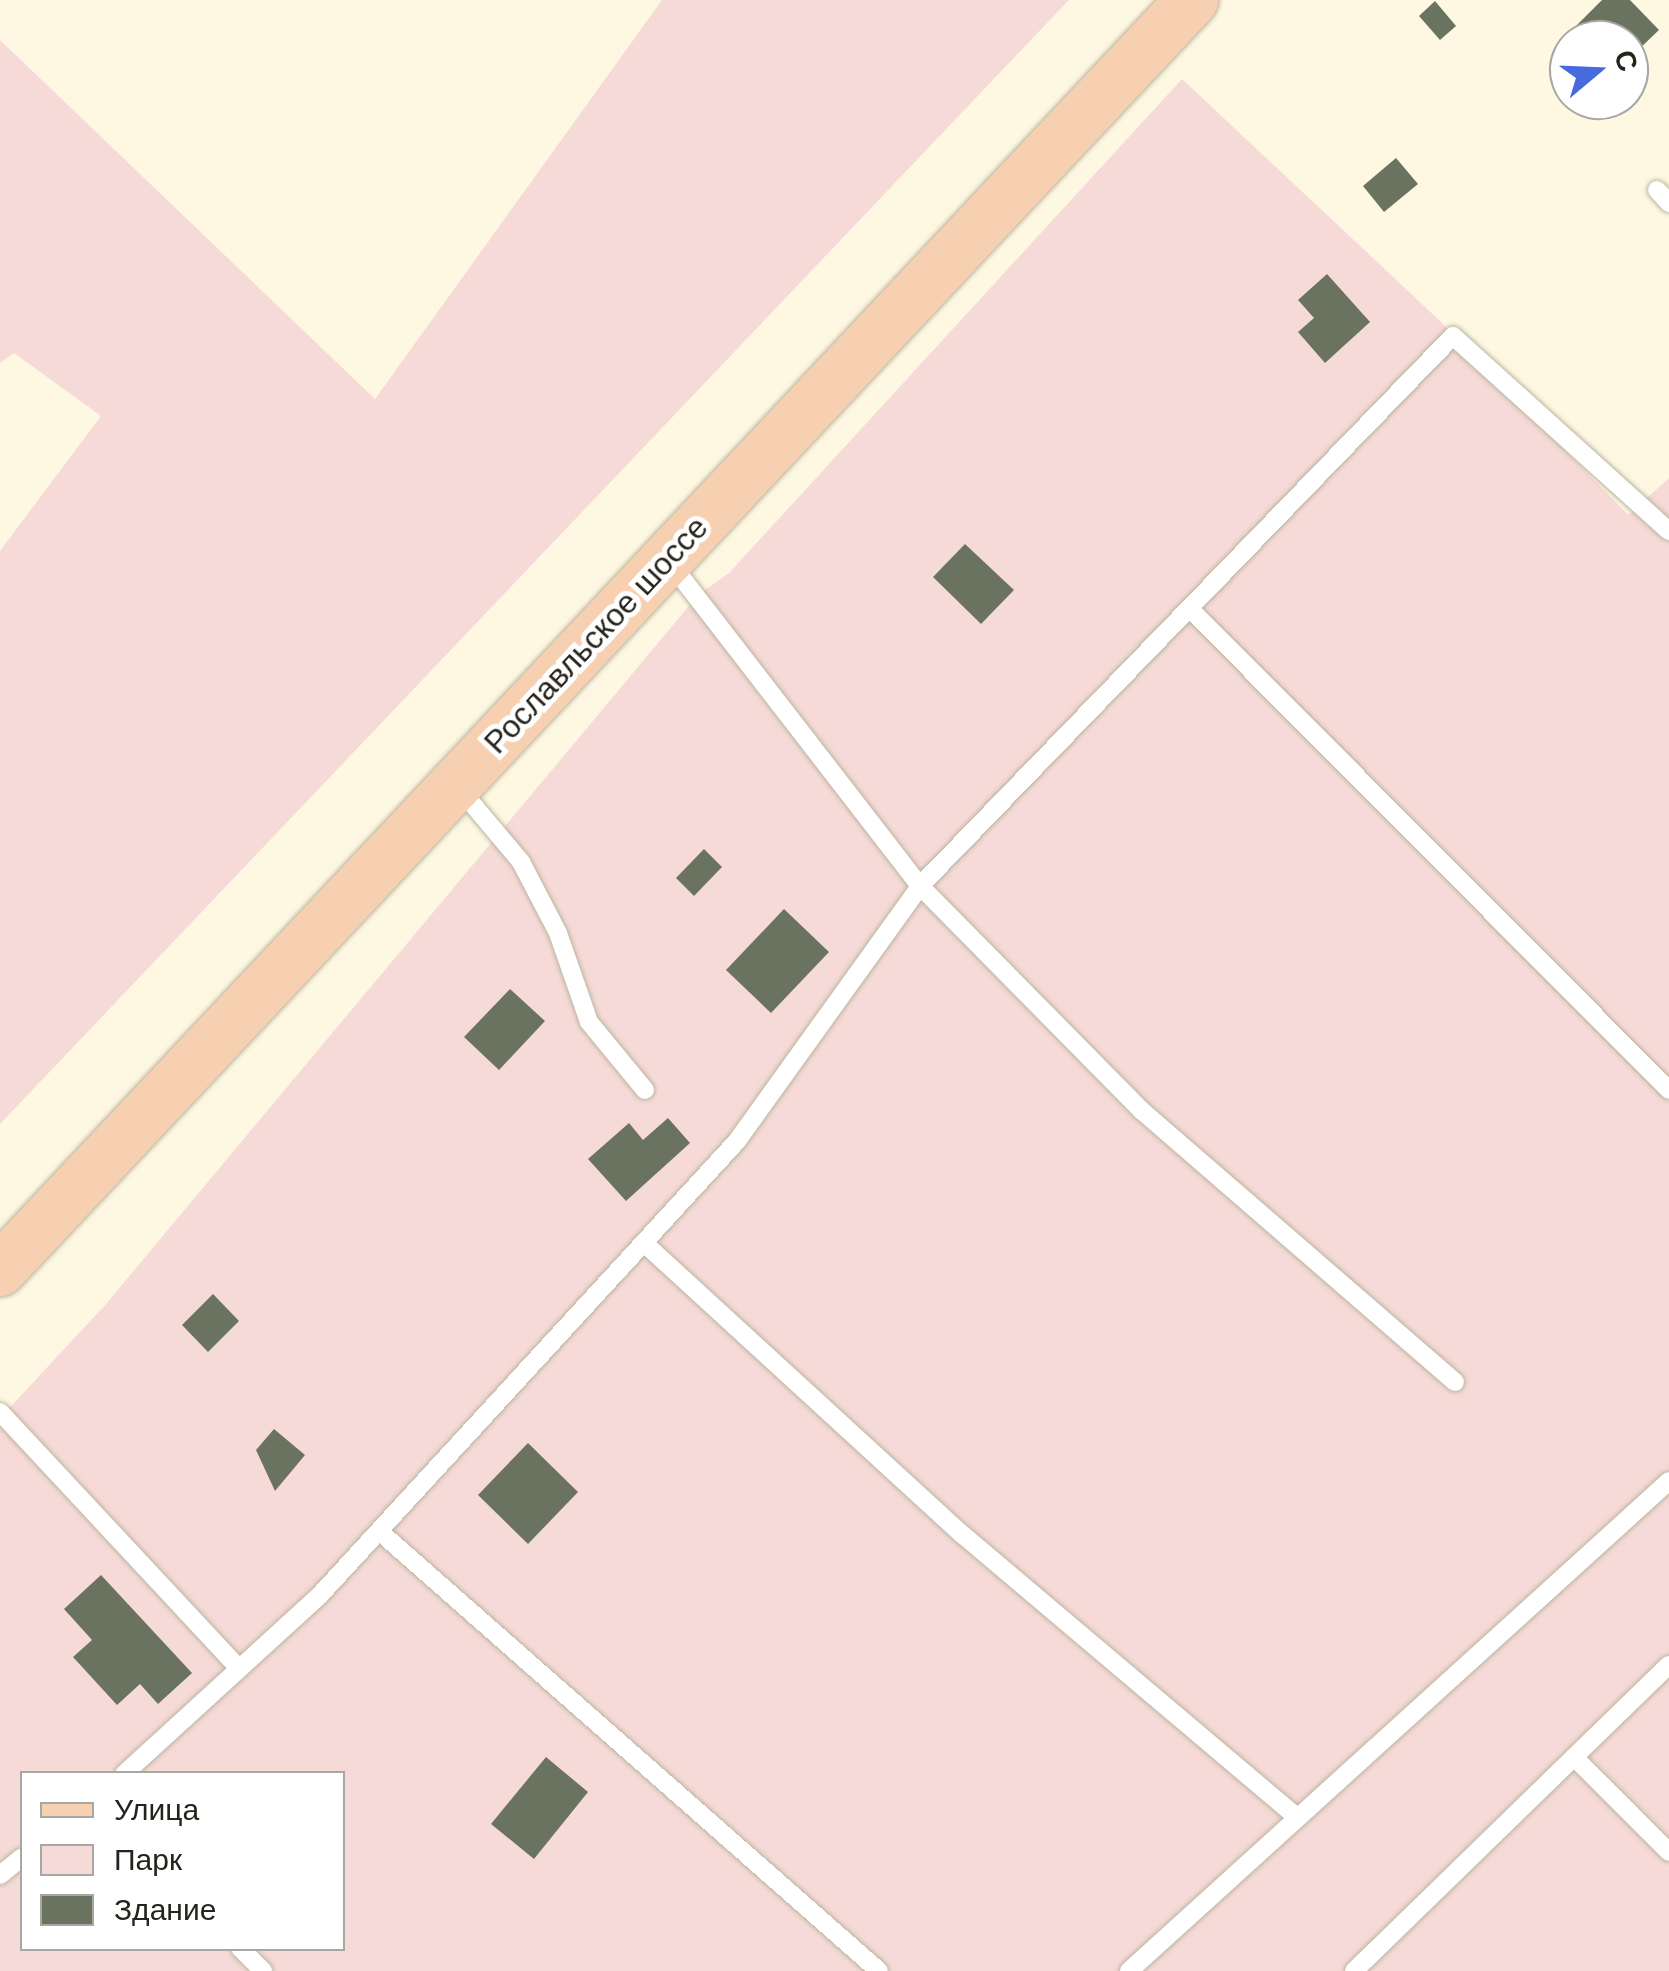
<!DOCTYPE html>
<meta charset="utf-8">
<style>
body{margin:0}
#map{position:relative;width:1669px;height:1971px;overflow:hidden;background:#fef8e2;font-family:Arial,sans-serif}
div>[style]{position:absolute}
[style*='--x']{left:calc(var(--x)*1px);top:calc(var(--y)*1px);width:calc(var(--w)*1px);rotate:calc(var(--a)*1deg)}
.green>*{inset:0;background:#f6dad7}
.building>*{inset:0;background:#6a7360}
.roads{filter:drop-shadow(0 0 2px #bbb5a0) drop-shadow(0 0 2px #bbb5a0)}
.lane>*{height:18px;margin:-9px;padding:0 9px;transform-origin:9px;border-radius:9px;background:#fff}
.primary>*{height:52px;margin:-26px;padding:0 26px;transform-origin:26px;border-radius:26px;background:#f7d0b2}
span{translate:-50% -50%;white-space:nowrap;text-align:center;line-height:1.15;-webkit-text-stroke:10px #fff;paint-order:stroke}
.street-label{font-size:32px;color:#25231b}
.legend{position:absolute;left:20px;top:1771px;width:325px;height:180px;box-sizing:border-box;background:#fff;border:2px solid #a8a7a4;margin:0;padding:12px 18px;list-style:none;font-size:30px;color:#25231b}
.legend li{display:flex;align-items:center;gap:20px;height:50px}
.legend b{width:50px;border:2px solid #a8a7a4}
.north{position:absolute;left:1549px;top:20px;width:100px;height:100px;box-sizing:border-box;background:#fff;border:2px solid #a8a7a4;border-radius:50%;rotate:71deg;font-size:28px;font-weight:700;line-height:40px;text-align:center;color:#25231b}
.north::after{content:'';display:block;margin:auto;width:35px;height:45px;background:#476bde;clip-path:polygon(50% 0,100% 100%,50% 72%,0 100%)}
</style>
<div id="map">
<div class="green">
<div style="clip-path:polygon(662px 0,1069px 0,0 1124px,0 551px,101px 416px,14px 353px,0 363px,0 40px,375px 399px)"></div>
<div style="clip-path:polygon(evenodd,1182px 79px,1439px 320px,1628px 515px,1669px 478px,1669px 1971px,0 1971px,0 1418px,106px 1304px,698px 595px,729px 573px,1182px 79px,22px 1774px,342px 1774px,342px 1948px,22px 1948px,22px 1774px)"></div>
</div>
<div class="building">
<div style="clip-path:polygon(1602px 0,1630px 0,1659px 30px,1637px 51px,1629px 40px,1581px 40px,1572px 30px)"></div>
<div style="clip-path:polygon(1435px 1px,1456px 26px,1440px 40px,1419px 16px)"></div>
<div style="clip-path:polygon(1396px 158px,1418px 184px,1384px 212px,1363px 186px)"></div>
<div style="clip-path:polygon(1327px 274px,1370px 322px,1325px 363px,1298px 332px,1314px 318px,1298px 300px)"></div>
<div style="clip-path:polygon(965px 544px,1014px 590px,981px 624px,933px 577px)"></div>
<div style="clip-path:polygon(704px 849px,722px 867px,694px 896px,676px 878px)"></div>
<div style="clip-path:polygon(784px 909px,829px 952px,771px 1013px,726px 970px)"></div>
<div style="clip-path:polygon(510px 989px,545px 1021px,499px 1070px,464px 1037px)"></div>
<div style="clip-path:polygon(668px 1118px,690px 1143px,626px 1201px,588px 1159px,629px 1123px,643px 1140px)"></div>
<div style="clip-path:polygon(213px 1294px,239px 1321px,208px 1352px,182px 1325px)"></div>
<div style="clip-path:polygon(274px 1429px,305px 1455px,275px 1491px,256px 1450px)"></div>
<div style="clip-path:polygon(528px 1443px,578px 1492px,528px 1544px,478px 1495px)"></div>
<div style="clip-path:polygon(101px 1575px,192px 1673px,158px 1704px,140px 1684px,117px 1705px,73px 1657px,92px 1640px,64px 1609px)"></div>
<div style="clip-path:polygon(546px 1757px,588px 1792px,534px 1859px,491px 1824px)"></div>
</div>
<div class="roads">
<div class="lane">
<div style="--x:1657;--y:190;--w:18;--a:47"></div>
<div style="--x:1189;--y:608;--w:680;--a:45.12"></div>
<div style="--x:459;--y:788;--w:97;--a:50"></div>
<div style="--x:521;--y:862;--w:80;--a:62.5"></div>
<div style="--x:558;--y:933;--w:94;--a:70.8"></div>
<div style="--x:589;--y:1022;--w:88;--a:50.5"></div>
<div style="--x:644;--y:1243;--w:432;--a:42.5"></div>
<div style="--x:963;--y:1535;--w:437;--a:40.2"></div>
<div style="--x:1455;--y:1382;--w:414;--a:-139.1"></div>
<div style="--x:1142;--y:1111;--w:316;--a:-134.6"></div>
<div style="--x:920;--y:886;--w:766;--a:-45.9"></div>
<div style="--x:1453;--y:336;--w:291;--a:42.1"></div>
<div style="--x:0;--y:1412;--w:350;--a:47"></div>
<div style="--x:379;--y:1531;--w:666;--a:41.35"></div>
<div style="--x:1574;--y:1757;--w:134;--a:45"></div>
<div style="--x:124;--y:1774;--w:265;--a:-42.4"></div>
<div style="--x:320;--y:1595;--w:616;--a:-47.43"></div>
<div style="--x:737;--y:1141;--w:314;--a:-54.3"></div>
<div style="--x:920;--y:886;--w:409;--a:-127.7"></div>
<div style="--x:0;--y:1875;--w:28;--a:-39"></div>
<div style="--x:240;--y:1948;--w:33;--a:45"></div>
<div style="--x:1129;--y:1971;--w:729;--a:-42.22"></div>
<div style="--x:1354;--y:1971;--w:439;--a:-44.2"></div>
</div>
<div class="primary">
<div style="--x:0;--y:1270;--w:1742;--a:-46.81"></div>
</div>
</div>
<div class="street-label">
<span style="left:596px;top:635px;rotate:-47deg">Рославльское шоссе</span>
</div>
<ul class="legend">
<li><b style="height:12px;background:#f7d0b2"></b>Улица</li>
<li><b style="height:28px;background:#f6dad7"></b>Парк</li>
<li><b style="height:28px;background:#6a7360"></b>Здание</li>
</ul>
<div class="north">С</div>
</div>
